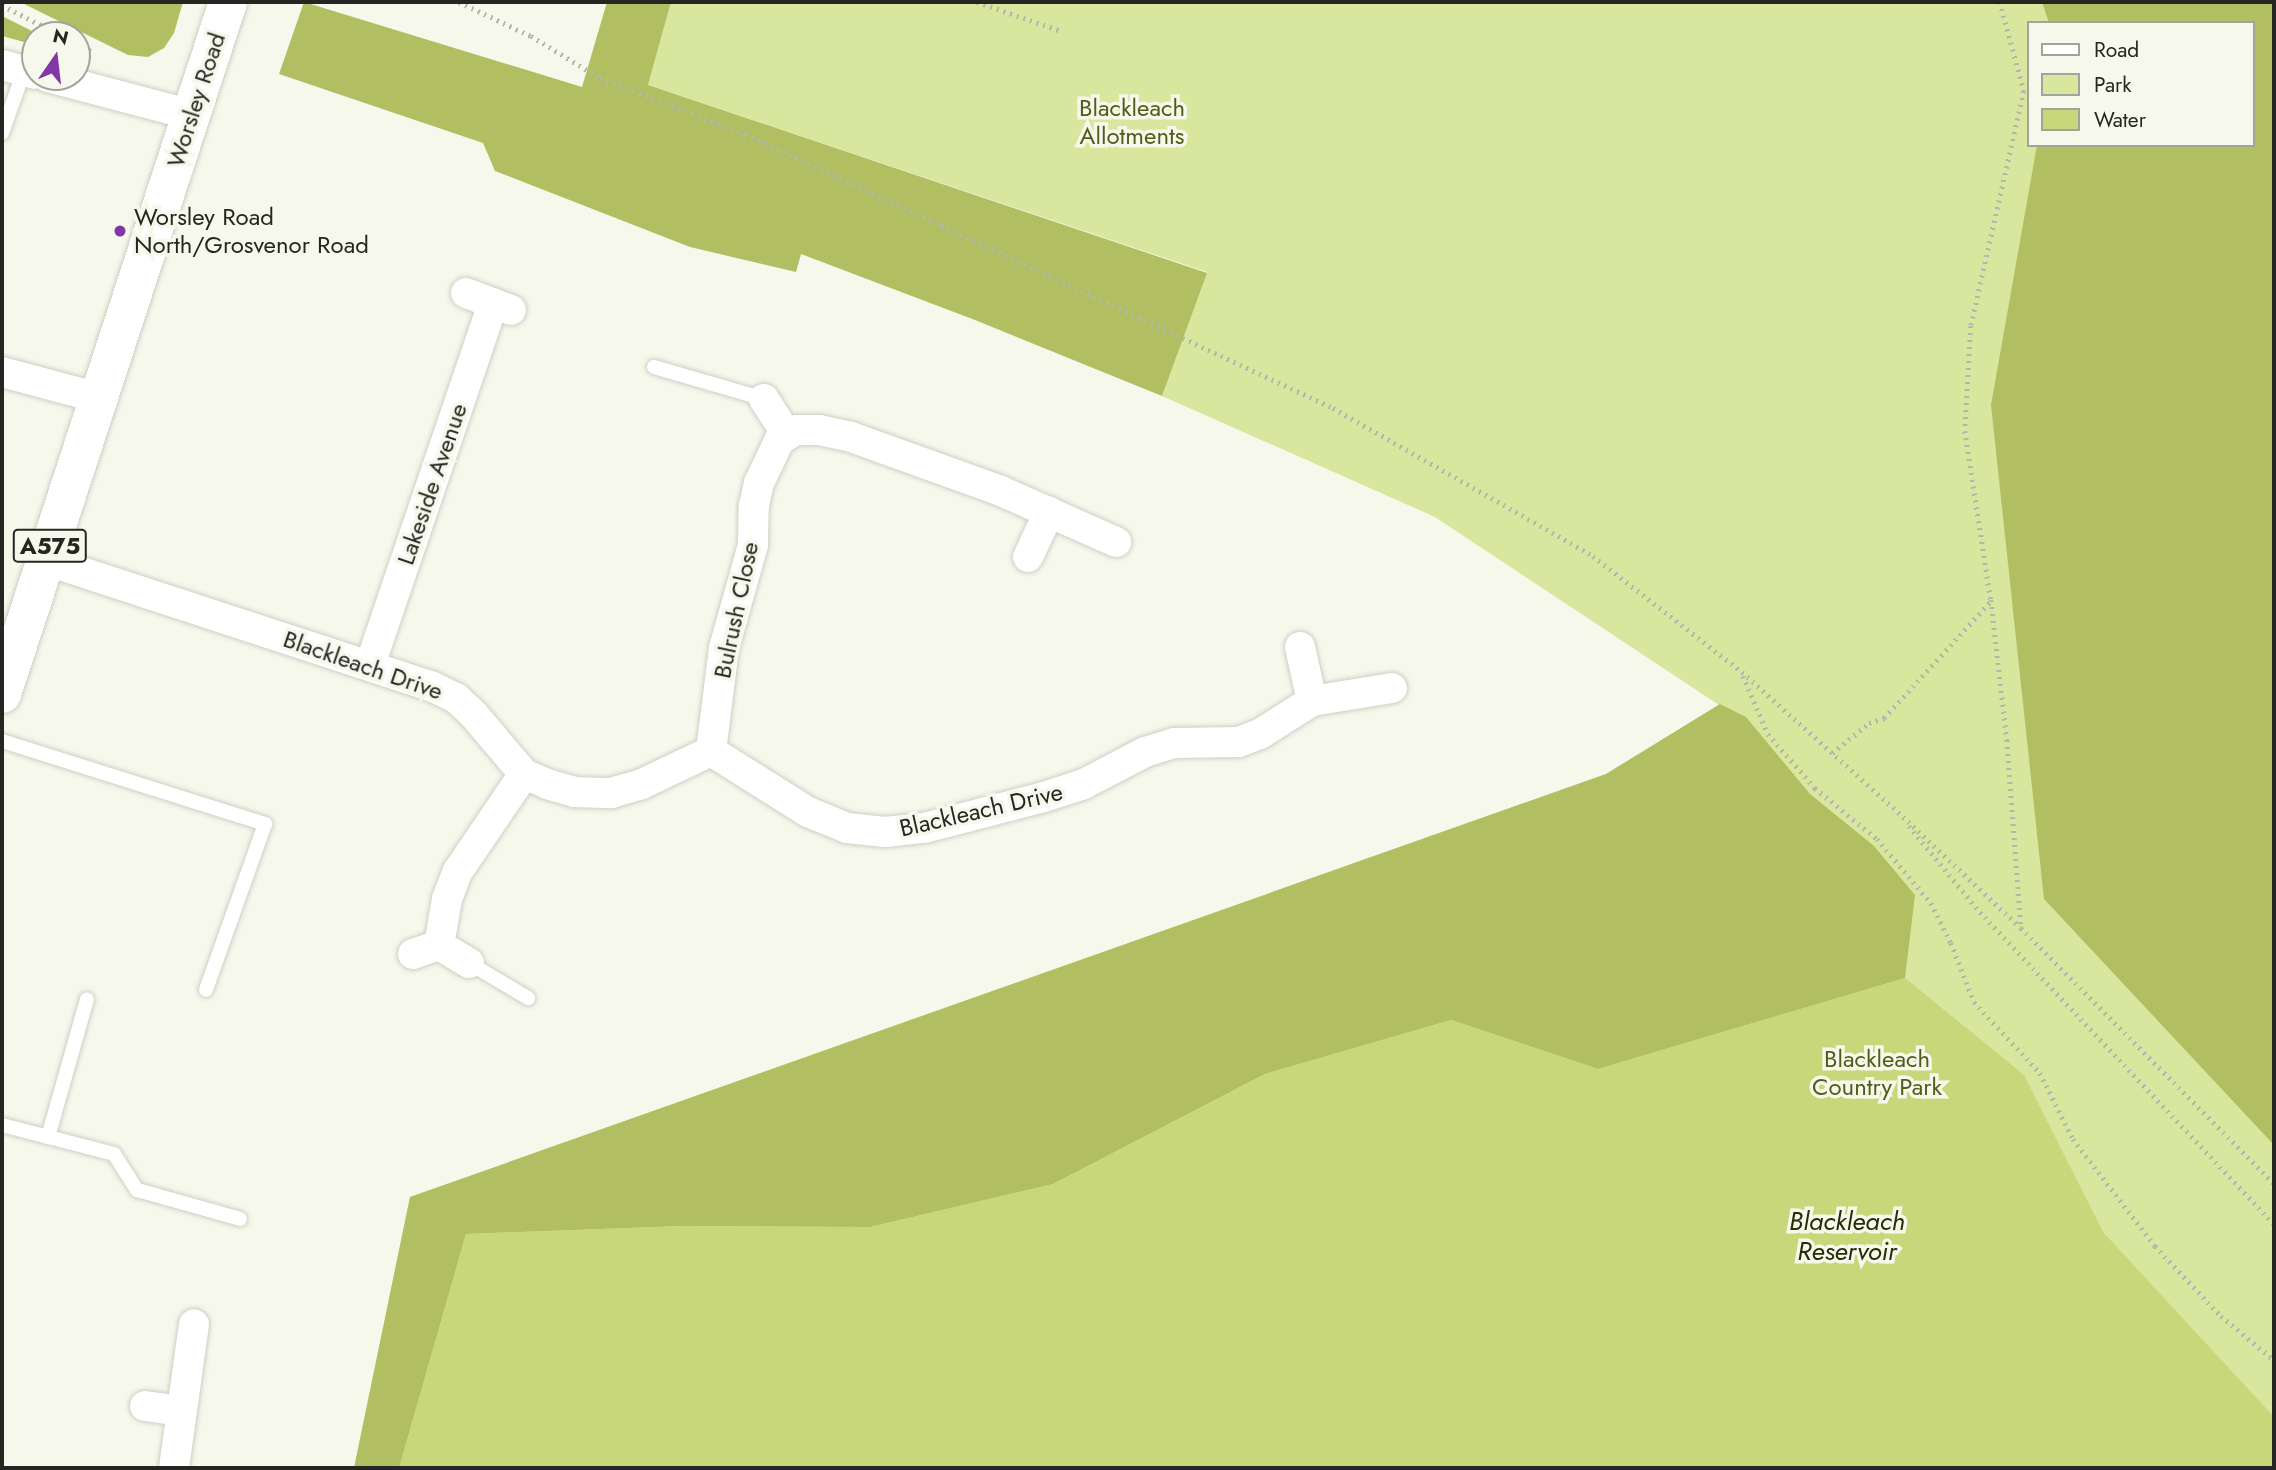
<!DOCTYPE html>
<style>
body{margin:0}
#map{position:relative;width:2276px;height:1470px;overflow:hidden;background:#f5f8eb;font-family:Jost,sans-serif}
div>[style]{position:absolute}
[style*='--x']{left:calc(var(--x)*1px);top:calc(var(--y)*1px);width:calc(var(--w)*1px);rotate:calc(var(--a)*1deg)}
.green>*{inset:0;background:#d9e69e}
.forest>*{inset:0;background:#b1bf62}
.water>*{inset:0;background:#c7d779}
.path>*{height:4.5px;margin-top:-2.25px;transform-origin:0;background:repeating-linear-gradient(90deg,#b4b7ac 0 2px,transparent 0 7px)}
.roads{filter:drop-shadow(0 0 2px #cdd0c3) drop-shadow(0 0 2px #cdd0c3)}
.lane>*{height:14px;margin:-7px;padding:0 7px;transform-origin:7px;border-radius:7px;background:#fff}
.street>*{height:30px;margin:-15px;padding:0 15px;transform-origin:15px;border-radius:15px;background:#fff}
.primary>*{height:38px;margin:-19px;padding:0 19px;transform-origin:19px;border-radius:19px;background:#fff}
.dots>*{width:19px;height:19px;translate:-50% -50%;box-sizing:border-box;border:4px solid #f5f8eb;border-radius:50%}
span{translate:-50% -50%;white-space:nowrap;text-align:center;line-height:1.15;-webkit-text-stroke:7px #f5f8eb;paint-order:stroke}
.shield-label span{padding:2px 5px;background:#f5f8eb;border:2px solid;border-radius:5px;-webkit-text-stroke-width:0}
.shield-label{font-size:23px;color:#252621;font-weight:700}
.street-label{font-size:24px;color:#252621}
.park-label{font-size:24px;color:#535c18}
.poi-label{font-size:24px;color:#252621}
.left{translate:0 -50%;text-align:left}
.water-label{font-size:26px;color:#282d05;font-style:italic}
.frame{position:absolute;inset:0;border:4px solid #252621;pointer-events:none}
.legend{position:absolute;left:2027px;top:21px;width:228px;height:126px;box-sizing:border-box;background:#f5f8eb;border:2px solid #a2a49a;margin:0;padding:9px 12px;list-style:none;font-size:21px;color:#252621}
.legend li{display:flex;align-items:center;gap:14px;height:35px}
.legend b{width:35px;border:2px solid #a2a49a}
.north{position:absolute;left:21px;top:21px;width:70px;height:70px;box-sizing:border-box;background:#f5f8eb;border:2px solid #a2a49a;border-radius:50%;rotate:14deg;font-size:19px;font-weight:700;line-height:28px;text-align:center;color:#252621}
.north::after{content:'';display:block;margin:auto;width:24px;height:32px;background:#8236a7;clip-path:polygon(50% 0,100% 100%,50% 72%,0 100%)}
</style>
<div id="map">
<div class="green">
<div style="clip-path:polygon(evenodd,671px 2px,2274px 2px,2274px 1468px,354px 1468px,410px 1197px,1606px 774px,1719px 705px,1435px 517px,1162px 396px,1207px 272px,648px 85px,671px 2px,2029px 23px,2253px 23px,2253px 145px,2029px 145px,2029px 23px)"></div>
</div>
<div class="forest">
<div style="clip-path:polygon(20px 2px,183px 2px,174px 33px,164px 48px,148px 57px,128px 55px)"></div>
<div style="clip-path:polygon(304px 2px,582px 87px,607px 2px,671px 2px,648px 85px,1207px 273px,1162px 396px,975px 320px,801px 254px,796px 272px,690px 247px,495px 171px,483px 143px,279px 74px)"></div>
<div style="clip-path:polygon(2042px 2px,2274px 2px,2274px 1145px,2044px 899px,1991px 405px,2037px 145px,2253px 145px,2253px 23px,2049px 23px)"></div>
<div style="clip-path:polygon(2px 16px,40px 35px,35px 35px,35px 45px,2px 36px)"></div>
<div style="clip-path:polygon(1720px 704px,1746px 717px,1810px 794px,1874px 846px,1915px 895px,1905px 978px,1598px 1069px,1451px 1020px,1265px 1074px,1053px 1184px,870px 1227px,682px 1226px,466px 1234px,399px 1468px,354px 1468px,410px 1197px,1606px 774px)"></div>
</div>
<div class="water">
<div style="clip-path:polygon(1905px 978px,2024px 1075px,2103px 1232px,2274px 1417px,2274px 1468px,399px 1468px,466px 1234px,682px 1226px,870px 1227px,1053px 1184px,1265px 1074px,1451px 1020px,1598px 1069px)"></div>
</div>
<div class="path">
<div style="--x:459;--y:2;--w:80;--a:25.3"></div>
<div style="--x:531;--y:36;--w:81;--a:31.3"></div>
<div style="--x:600;--y:78;--w:155;--a:21.1"></div>
<div style="--x:745;--y:134;--w:649;--a:24.98"></div>
<div style="--x:1333;--y:408;--w:299;--a:29.6"></div>
<div style="--x:1593;--y:556;--w:189;--a:37.9"></div>
<div style="--x:1742;--y:672;--w:210;--a:41.9"></div>
<div style="--x:1898;--y:812;--w:169;--a:43.3"></div>
<div style="--x:2021;--y:928;--w:360;--a:45.3"></div>
<div style="--x:977;--y:2;--w:89;--a:19"></div>
<div style="--x:2000;--y:2;--w:92;--a:74.9"></div>
<div style="--x:2024;--y:91;--w:241;--a:102.7"></div>
<div style="--x:1971;--y:326;--w:105;--a:93.3"></div>
<div style="--x:1965;--y:431;--w:171;--a:81.3"></div>
<div style="--x:1991;--y:600;--w:141;--a:83.5"></div>
<div style="--x:2007;--y:740;--w:188;--a:85.7"></div>
<div style="--x:2;--y:5;--w:65;--a:27.3"></div>
<div style="--x:77;--y:43;--w:16;--a:30"></div>
<div style="--x:1743;--y:676;--w:63;--a:66.7"></div>
<div style="--x:1768;--y:734;--w:72;--a:49"></div>
<div style="--x:1815;--y:788;--w:80;--a:39.4"></div>
<div style="--x:1877;--y:839;--w:84;--a:49.8"></div>
<div style="--x:1931;--y:903;--w:45;--a:63.4"></div>
<div style="--x:1951;--y:943;--w:63;--a:68.7"></div>
<div style="--x:1974;--y:1002;--w:97;--a:47.1"></div>
<div style="--x:2040;--y:1073;--w:74;--a:63.4"></div>
<div style="--x:2073;--y:1139;--w:135;--a:52.5"></div>
<div style="--x:2155;--y:1246;--w:96;--a:46.7"></div>
<div style="--x:2221;--y:1316;--w:69;--a:39.7"></div>
<div style="--x:1832;--y:753;--w:48;--a:-39"></div>
<div style="--x:1869;--y:723;--w:16;--a:-18"></div>
<div style="--x:1884;--y:718;--w:159;--a:-47.6"></div>
<div style="--x:1909;--y:826;--w:112;--a:50.5"></div>
<div style="--x:1980;--y:912;--w:429;--a:46.7"></div>
</div>
<div class="roads">
<div class="lane">
<div style="--x:2;--y:133;--w:66;--a:-70.5"></div>
<div style="--x:654;--y:367;--w:115;--a:16.2"></div>
<div style="--x:2;--y:741;--w:276;--a:17.5"></div>
<div style="--x:265;--y:824;--w:176;--a:109.6"></div>
<div style="--x:469;--y:963;--w:69;--a:30.7"></div>
<div style="--x:2;--y:1125;--w:116;--a:14.5"></div>
<div style="--x:114;--y:1154;--w:43;--a:57.4"></div>
<div style="--x:137;--y:1190;--w:107;--a:15.7"></div>
<div style="--x:48;--y:1137;--w:143;--a:-74.2"></div>
</div>
<div class="street">
<div style="--x:2;--y:65;--w:34;--a:15"></div>
<div style="--x:48;--y:77;--w:149;--a:14.8"></div>
<div style="--x:466;--y:293;--w:48;--a:20.7"></div>
<div style="--x:2;--y:372;--w:100;--a:15"></div>
<div style="--x:764;--y:399;--w:43;--a:57.4"></div>
<div style="--x:1028;--y:557;--w:50;--a:-65"></div>
<div style="--x:45;--y:560;--w:406;--a:18.1"></div>
<div style="--x:431;--y:686;--w:28;--a:26"></div>
<div style="--x:456;--y:698;--w:25;--a:43"></div>
<div style="--x:474;--y:715;--w:77;--a:49.7"></div>
<div style="--x:524;--y:774;--w:25;--a:23"></div>
<div style="--x:547;--y:784;--w:29;--a:16"></div>
<div style="--x:575;--y:792;--w:36;--a:2"></div>
<div style="--x:611;--y:793;--w:32;--a:-16"></div>
<div style="--x:642;--y:784;--w:76;--a:-25.6"></div>
<div style="--x:711;--y:751;--w:115;--a:32.2"></div>
<div style="--x:808;--y:812;--w:42;--a:22.3"></div>
<div style="--x:847;--y:828;--w:38;--a:6"></div>
<div style="--x:885;--y:832;--w:39;--a:-6"></div>
<div style="--x:924;--y:828;--w:124;--a:-14.5"></div>
<div style="--x:1044;--y:797;--w:40;--a:-18"></div>
<div style="--x:1082;--y:785;--w:71;--a:-27.6"></div>
<div style="--x:1145;--y:752;--w:30;--a:-17"></div>
<div style="--x:1174;--y:743;--w:65;--a:-0.9"></div>
<div style="--x:1239;--y:742;--w:22;--a:-21"></div>
<div style="--x:1260;--y:734;--w:62;--a:-32.4"></div>
<div style="--x:1312;--y:701;--w:81;--a:-9.2"></div>
<div style="--x:1300;--y:647;--w:55;--a:77.5"></div>
<div style="--x:370;--y:665;--w:382;--a:-71.2"></div>
<div style="--x:711;--y:751;--w:104;--a:-82.8"></div>
<div style="--x:724;--y:648;--w:107;--a:-74.3"></div>
<div style="--x:753;--y:545;--w:39;--a:-89"></div>
<div style="--x:754;--y:506;--w:24;--a:-78"></div>
<div style="--x:759;--y:483;--w:47;--a:-64.5"></div>
<div style="--x:779;--y:441;--w:10;--a:-37"></div>
<div style="--x:787;--y:435;--w:11;--a:-27"></div>
<div style="--x:797;--y:430;--w:22;--a:0"></div>
<div style="--x:819;--y:430;--w:33;--a:12"></div>
<div style="--x:851;--y:437;--w:159;--a:19.8"></div>
<div style="--x:1001;--y:491;--w:126;--a:23.9"></div>
<div style="--x:439;--y:945;--w:47;--a:-80.1"></div>
<div style="--x:447;--y:899;--w:30;--a:-69"></div>
<div style="--x:458;--y:871;--w:117;--a:-55.8"></div>
<div style="--x:413;--y:954;--w:28;--a:-19"></div>
<div style="--x:439;--y:945;--w:35;--a:31"></div>
<div style="--x:145;--y:1406;--w:37;--a:8"></div>
<div style="--x:174;--y:1468;--w:145;--a:-82.1"></div>
</div>
<div class="primary">
<div style="--x:2;--y:694;--w:728;--a:-71.91"></div>
</div>
</div>
<div class="dots">
<div style="left:120px;top:231px;background:#8236a7"></div>
</div>
<div class="shield-label">
<span style="left:50px;top:546px">A575</span>
</div>
<div class="street-label">
<span style="left:196px;top:100px;rotate:-72deg">Worsley Road</span>
<span style="left:432px;top:484px;rotate:-71deg">Lakeside Avenue</span>
<span style="left:736px;top:610px;rotate:-78deg">Bulrush Close</span>
<span style="left:363px;top:665px;rotate:19deg">Blackleach Drive</span>
<span style="left:981px;top:810px;rotate:-13deg">Blackleach Drive</span>
</div>
<div class="park-label">
<span style="left:1132px;top:122px">Blackleach<br>Allotments</span>
<span style="left:1877px;top:1073px">Blackleach<br>Country Park</span>
</div>
<div class="poi-label">
<span class="left" style="left:134px;top:231px">Worsley Road<br>North/Grosvenor Road</span>
</div>
<div class="water-label">
<span style="left:1847px;top:1237px">Blackleach<br>Reservoir</span>
</div>
<div class="frame"></div>
<ul class="legend">
<li><b style="height:9px;background:#fff"></b>Road</li>
<li><b style="height:19px;background:#d9e69e"></b>Park</li>
<li><b style="height:19px;background:#c7d779"></b>Water</li>
</ul>
<div class="north">N</div>
</div>
